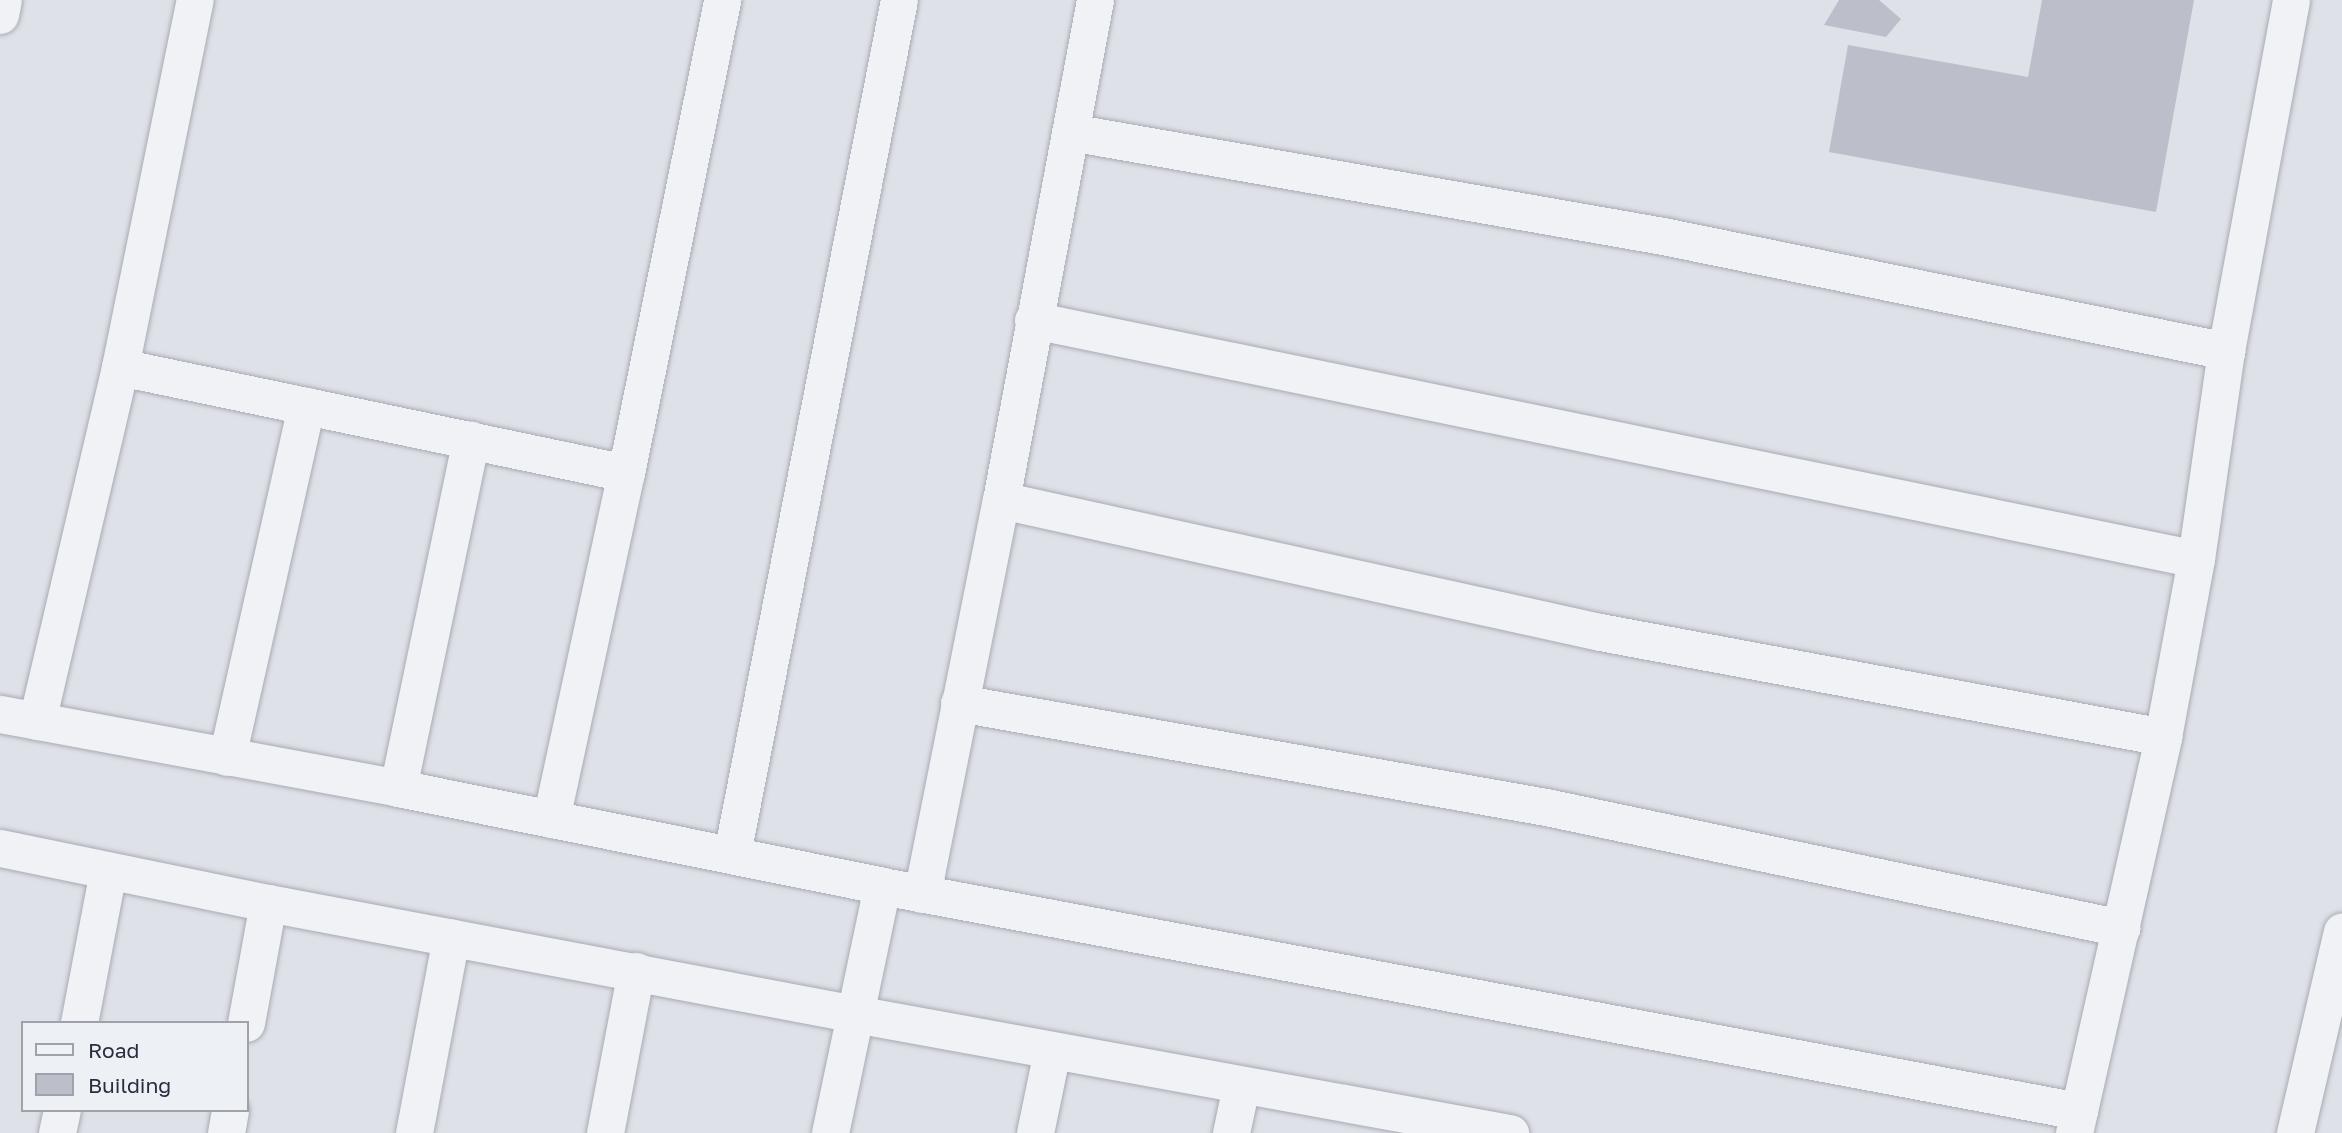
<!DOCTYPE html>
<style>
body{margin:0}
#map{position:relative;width:2342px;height:1133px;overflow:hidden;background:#dee1e7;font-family:"Golos Text",sans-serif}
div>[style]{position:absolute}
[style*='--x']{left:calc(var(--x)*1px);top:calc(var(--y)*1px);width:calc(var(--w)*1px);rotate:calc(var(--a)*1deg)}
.building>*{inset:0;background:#bcbfc9}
.roads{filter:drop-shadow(0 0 2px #a7abb4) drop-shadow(0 0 2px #a7abb4)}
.street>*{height:37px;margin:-18.5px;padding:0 18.5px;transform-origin:18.5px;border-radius:18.5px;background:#f0f2f5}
span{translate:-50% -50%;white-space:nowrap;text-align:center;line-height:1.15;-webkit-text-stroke:6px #edf0f5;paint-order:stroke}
.legend{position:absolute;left:21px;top:1021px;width:228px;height:91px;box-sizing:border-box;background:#edf0f5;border:2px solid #9ea2ab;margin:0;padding:9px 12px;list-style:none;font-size:21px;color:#282e3d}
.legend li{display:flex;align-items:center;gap:14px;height:35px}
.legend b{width:35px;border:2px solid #9ea2ab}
</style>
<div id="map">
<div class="building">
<div style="clip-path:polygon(1839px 0,1879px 0,1901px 19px,1886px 37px,1824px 25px)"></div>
<div style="clip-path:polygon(2042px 0,2194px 0,2156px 212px,1829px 152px,1848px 45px,2028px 77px)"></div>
</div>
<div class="roads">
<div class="street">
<div style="--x:0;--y:15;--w:15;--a:-79"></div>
<div style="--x:1070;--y:132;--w:602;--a:9.95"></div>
<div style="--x:1663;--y:236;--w:575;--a:11.54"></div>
<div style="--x:1033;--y:320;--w:1187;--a:11.61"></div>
<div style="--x:120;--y:367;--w:517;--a:11.83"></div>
<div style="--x:1001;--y:500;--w:613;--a:12.43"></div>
<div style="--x:1600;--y:632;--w:573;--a:10.56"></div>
<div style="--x:959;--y:703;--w:596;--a:10.05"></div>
<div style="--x:1546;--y:807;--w:588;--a:11.88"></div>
<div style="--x:0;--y:714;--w:405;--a:10.5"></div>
<div style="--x:398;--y:788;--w:494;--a:11.4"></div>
<div style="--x:882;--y:886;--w:1218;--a:10.65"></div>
<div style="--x:37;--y:721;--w:364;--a:-76.8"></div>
<div style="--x:120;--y:367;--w:375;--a:-78.5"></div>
<div style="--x:227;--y:757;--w:360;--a:-77.3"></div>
<div style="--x:398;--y:788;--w:356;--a:-78.2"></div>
<div style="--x:551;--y:819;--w:354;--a:-77.8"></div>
<div style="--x:626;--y:473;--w:483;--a:-78.5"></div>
<div style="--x:0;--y:848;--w:274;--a:11.6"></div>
<div style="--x:268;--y:903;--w:597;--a:10.71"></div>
<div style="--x:855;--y:1014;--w:666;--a:10.3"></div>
<div style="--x:732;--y:854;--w:870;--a:-78.94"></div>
<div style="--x:922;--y:894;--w:402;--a:-78.7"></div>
<div style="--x:1001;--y:500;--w:509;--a:-79.35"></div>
<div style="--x:79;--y:1023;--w:155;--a:-79.2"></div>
<div style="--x:246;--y:1023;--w:122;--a:-79.6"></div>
<div style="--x:57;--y:1133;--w:24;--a:-78"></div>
<div style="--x:226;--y:1133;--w:23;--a:-80"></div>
<div style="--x:414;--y:1133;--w:199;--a:-79.3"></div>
<div style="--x:605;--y:1133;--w:165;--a:-79.2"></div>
<div style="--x:830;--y:1133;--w:252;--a:-78.1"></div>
<div style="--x:1035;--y:1133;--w:84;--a:-78.3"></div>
<div style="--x:1231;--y:1133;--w:48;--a:-78"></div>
<div style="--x:2074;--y:1133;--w:406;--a:-77.3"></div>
<div style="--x:2163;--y:737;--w:181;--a:-79.5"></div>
<div style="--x:2196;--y:559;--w:210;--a:-81.8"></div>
<div style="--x:2226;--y:351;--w:357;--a:-79.5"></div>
<div style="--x:2295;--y:1133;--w:207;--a:-76.9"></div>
</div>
</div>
<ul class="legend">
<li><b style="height:9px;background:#f0f2f5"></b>Road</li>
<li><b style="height:19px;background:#bcbfc9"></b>Building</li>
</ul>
</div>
